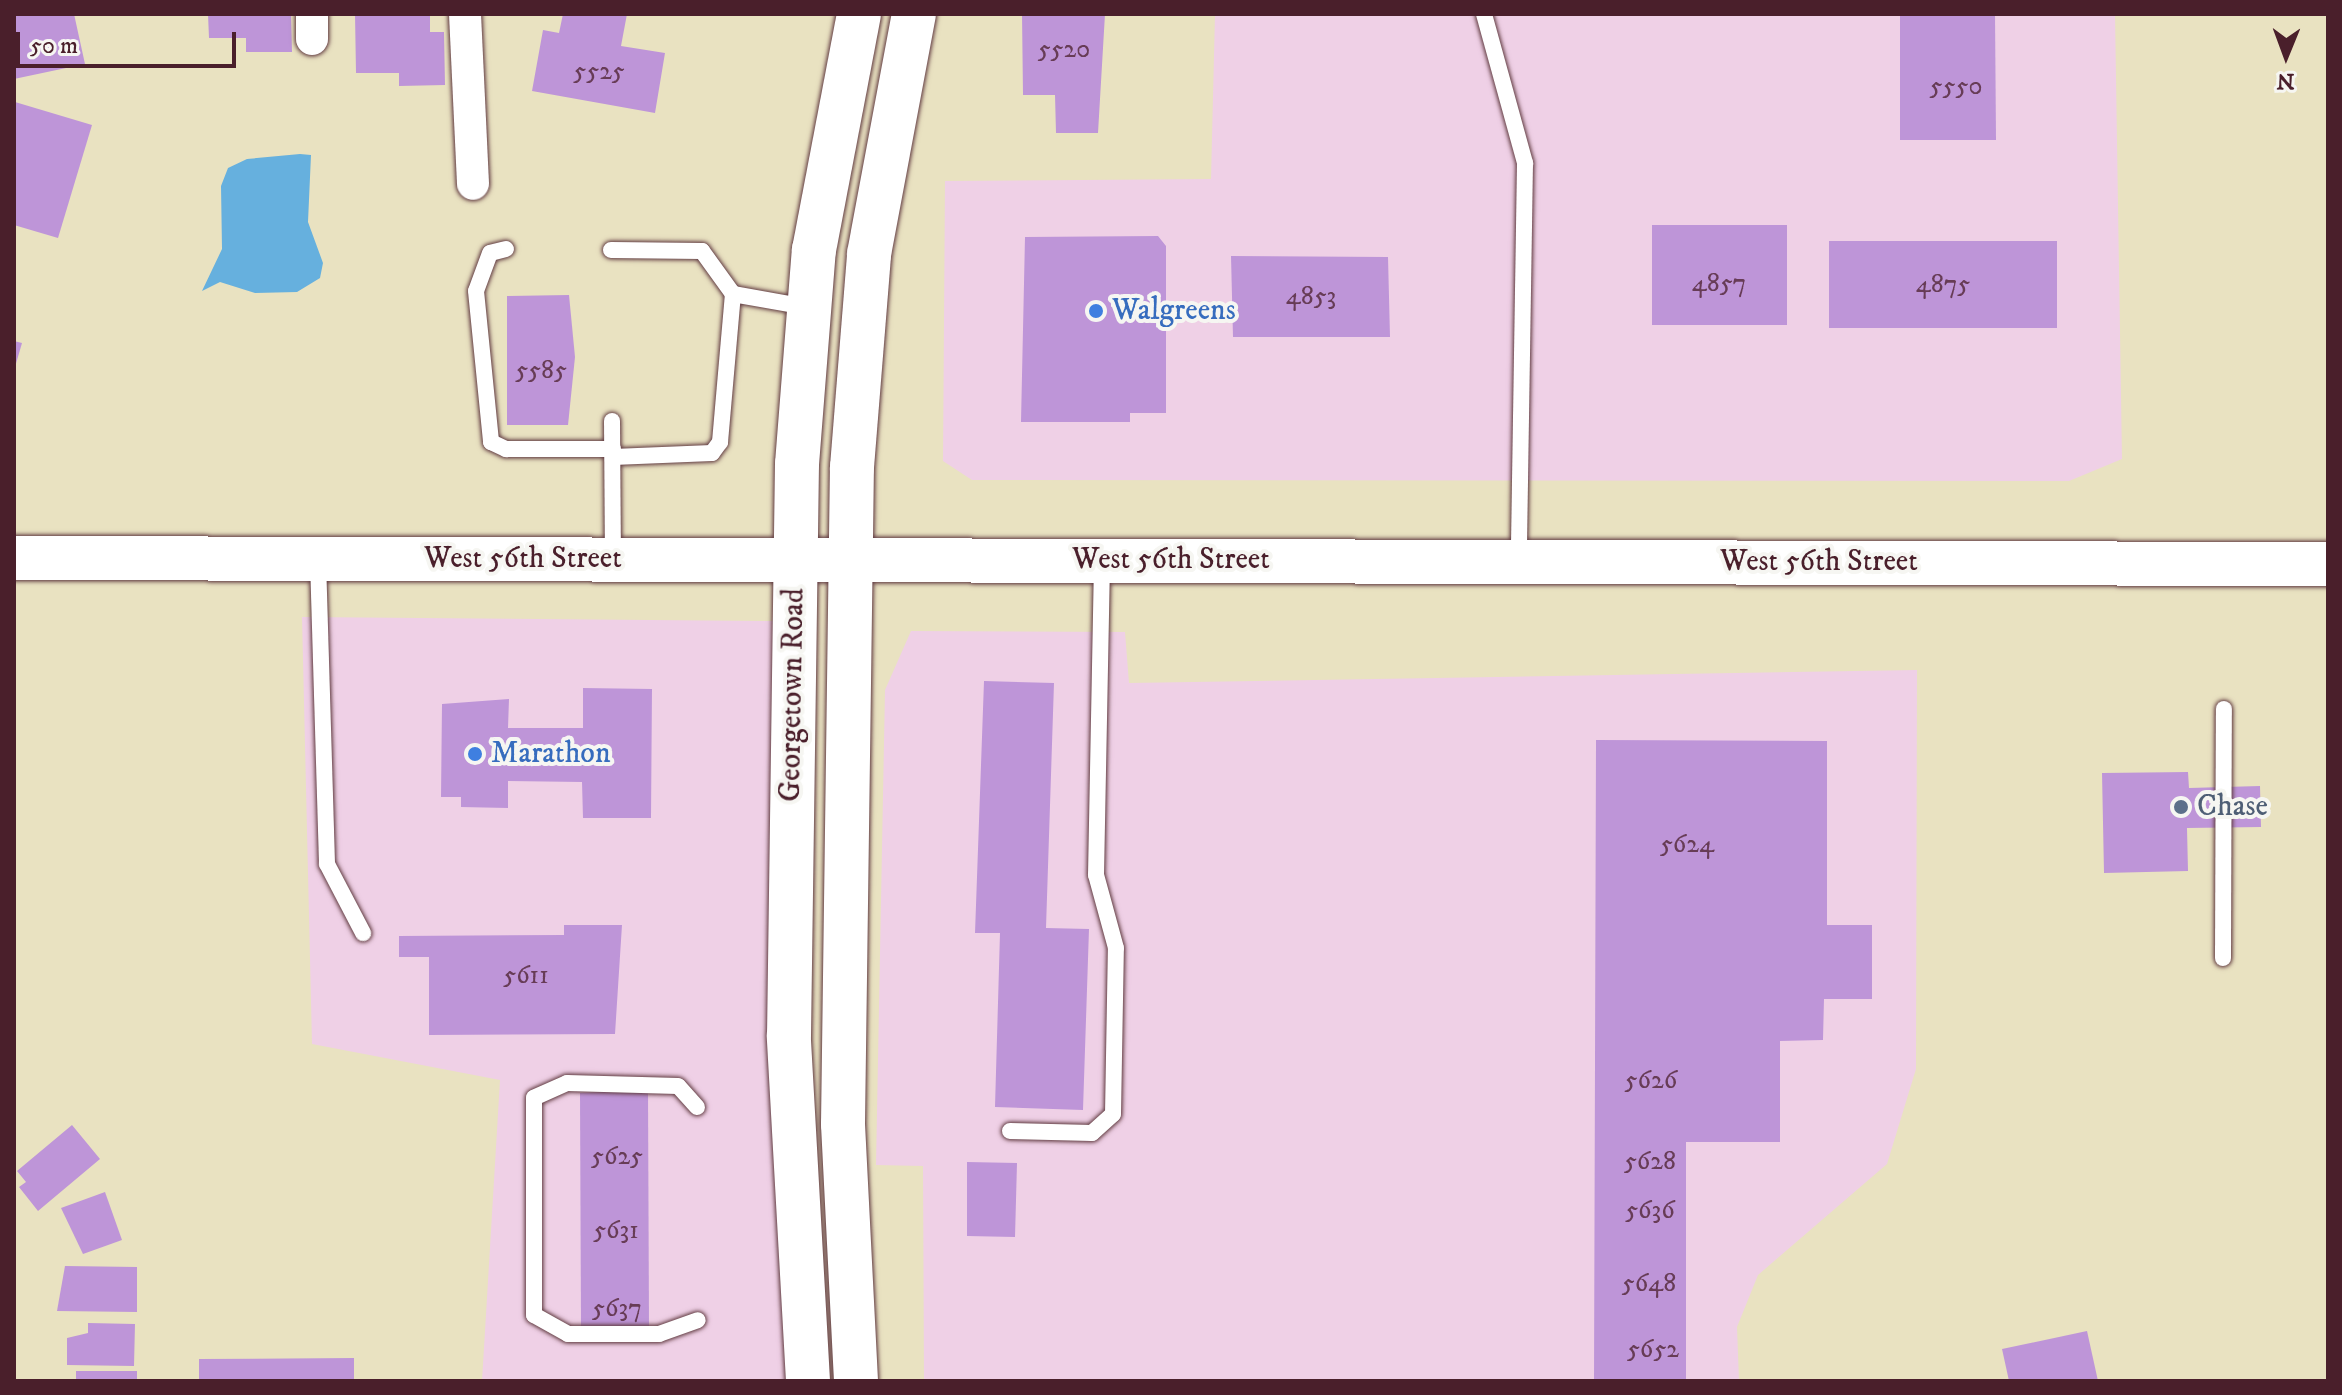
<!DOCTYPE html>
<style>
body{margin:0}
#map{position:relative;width:2342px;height:1395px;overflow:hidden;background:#e9e2c1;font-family:"IM FELL DW Pica",serif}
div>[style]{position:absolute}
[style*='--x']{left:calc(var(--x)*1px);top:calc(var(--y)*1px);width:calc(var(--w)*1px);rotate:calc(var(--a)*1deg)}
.built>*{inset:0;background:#efd0e6}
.water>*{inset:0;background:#66b0de}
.building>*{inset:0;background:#be95d8}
.roads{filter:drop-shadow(0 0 2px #623c42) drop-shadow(0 0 2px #623c42)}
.lane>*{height:16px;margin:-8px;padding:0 8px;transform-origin:8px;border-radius:8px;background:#fff}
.street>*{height:32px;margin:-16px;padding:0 16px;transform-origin:16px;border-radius:16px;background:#fff}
.secondary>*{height:44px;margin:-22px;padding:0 22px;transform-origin:22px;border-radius:22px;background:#fff}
.primary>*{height:44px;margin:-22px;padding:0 22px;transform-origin:22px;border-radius:22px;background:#fff}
.dots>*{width:22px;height:22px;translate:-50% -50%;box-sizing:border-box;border:4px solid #f6f6f2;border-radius:50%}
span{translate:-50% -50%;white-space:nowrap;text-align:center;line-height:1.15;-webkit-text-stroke:8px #f6f6f2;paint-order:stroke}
.number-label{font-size:26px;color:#673c56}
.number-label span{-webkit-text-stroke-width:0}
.shop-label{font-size:30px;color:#366cbe}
.left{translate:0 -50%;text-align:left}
.street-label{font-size:30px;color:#4a1f2b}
.service-label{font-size:30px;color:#4e5e75}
.frame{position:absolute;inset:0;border:16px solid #4a1f2b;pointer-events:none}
.north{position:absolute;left:2246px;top:16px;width:80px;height:80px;-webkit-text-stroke:6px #f6f6f2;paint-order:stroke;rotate:181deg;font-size:22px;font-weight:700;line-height:32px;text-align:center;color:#4a1f2b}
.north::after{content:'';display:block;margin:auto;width:28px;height:36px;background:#4a1f2b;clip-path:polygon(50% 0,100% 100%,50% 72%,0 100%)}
.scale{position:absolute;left:16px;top:32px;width:220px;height:36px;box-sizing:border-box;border:4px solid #4a1f2b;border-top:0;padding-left:10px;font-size:24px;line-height:28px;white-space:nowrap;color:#4a1f2b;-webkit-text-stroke:6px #f6f6f2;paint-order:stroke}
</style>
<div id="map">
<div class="built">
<div style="clip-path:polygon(1215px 14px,2115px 14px,2122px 459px,2069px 481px,972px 480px,943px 461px,945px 181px,1211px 179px)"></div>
<div style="clip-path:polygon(302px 617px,774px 621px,776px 1143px,786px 1381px,482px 1381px,500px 1080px,312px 1044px)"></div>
<div style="clip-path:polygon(911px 631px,1125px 632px,1129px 683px,1917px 670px,1916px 1069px,1887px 1164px,1758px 1275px,1737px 1327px,1739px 1381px,924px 1381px,923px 1166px,876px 1165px,885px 690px)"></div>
</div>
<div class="water">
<div style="clip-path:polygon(300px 154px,311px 155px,308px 222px,323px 263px,320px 278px,297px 292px,255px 293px,220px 282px,202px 291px,222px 249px,221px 186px,228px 168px,247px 159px)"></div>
</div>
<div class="building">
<div style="clip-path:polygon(14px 14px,74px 14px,85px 64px,14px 79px)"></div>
<div style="clip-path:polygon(208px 14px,291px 14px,292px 52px,246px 52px,246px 38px,209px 38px)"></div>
<div style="clip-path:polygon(355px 14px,430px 14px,430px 32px,444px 32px,445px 85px,399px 86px,399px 73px,356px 73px)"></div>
<div style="clip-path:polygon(563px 14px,627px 14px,621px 46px,665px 53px,655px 113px,532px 91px,543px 30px,559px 33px)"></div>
<div style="clip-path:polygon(1022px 14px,1105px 14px,1098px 133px,1056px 133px,1055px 95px,1023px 95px)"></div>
<div style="clip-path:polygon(1900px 14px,1995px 14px,1996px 140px,1900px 140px)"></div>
<div style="clip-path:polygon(15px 102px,92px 125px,58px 238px,14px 225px)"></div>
<div style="clip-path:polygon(1652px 225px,1787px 225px,1787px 325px,1652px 325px)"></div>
<div style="clip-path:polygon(1158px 236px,1166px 246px,1166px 413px,1130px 413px,1130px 422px,1021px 422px,1025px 237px)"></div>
<div style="clip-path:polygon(1829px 241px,2057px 241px,2057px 328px,1829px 328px)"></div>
<div style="clip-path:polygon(1231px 256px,1388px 257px,1390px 337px,1233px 337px)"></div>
<div style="clip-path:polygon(569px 295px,575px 357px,568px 425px,507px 425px,507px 296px)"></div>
<div style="clip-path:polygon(14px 341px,22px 343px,15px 367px,14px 367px)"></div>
<div style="clip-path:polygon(984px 681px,1054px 683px,1046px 928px,1089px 929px,1083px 1110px,995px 1107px,1000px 933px,975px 933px)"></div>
<div style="clip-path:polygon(583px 688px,652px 689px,651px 818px,583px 818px,582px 782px,508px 781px,508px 808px,461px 807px,461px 797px,441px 797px,442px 704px,509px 699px,508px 728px,583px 728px)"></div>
<div style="clip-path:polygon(1596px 740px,1827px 741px,1827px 925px,1872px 925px,1872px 999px,1824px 999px,1823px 1040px,1780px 1041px,1780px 1142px,1686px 1142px,1686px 1381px,1594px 1381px)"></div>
<div style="clip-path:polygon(2188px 772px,2189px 788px,2260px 786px,2261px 827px,2187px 828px,2188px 871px,2104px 873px,2102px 773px)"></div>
<div style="clip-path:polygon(564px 925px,622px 925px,615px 1034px,429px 1035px,429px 957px,399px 957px,399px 936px,564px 935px)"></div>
<div style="clip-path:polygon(648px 1090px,649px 1327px,581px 1327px,580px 1093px)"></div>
<div style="clip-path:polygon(72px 1125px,100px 1159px,38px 1211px,19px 1187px,26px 1182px,17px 1171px)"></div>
<div style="clip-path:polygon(967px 1162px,1017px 1163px,1015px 1237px,967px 1236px)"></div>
<div style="clip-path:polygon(105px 1192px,122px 1240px,83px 1254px,61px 1208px)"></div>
<div style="clip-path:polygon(65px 1266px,137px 1267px,137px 1312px,57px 1311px)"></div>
<div style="clip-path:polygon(88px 1323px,135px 1324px,134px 1366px,67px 1365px,67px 1338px,88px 1333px)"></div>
<div style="clip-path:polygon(2087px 1331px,2098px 1381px,2009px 1381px,2002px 1349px)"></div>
<div style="clip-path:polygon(354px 1358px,354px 1381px,199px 1381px,199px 1359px)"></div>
<div style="clip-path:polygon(76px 1371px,137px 1371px,137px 1381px,76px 1381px)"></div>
</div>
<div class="roads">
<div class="lane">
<div style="--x:1484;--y:14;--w:155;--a:74.6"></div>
<div style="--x:1525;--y:163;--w:397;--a:90.9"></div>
<div style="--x:506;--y:249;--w:16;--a:166"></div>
<div style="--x:490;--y:253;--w:40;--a:110.2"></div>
<div style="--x:476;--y:291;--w:152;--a:84.3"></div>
<div style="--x:491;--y:442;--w:17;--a:25"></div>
<div style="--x:506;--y:449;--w:107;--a:0"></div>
<div style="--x:611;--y:250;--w:91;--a:0.6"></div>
<div style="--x:702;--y:251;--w:53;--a:54.2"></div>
<div style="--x:733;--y:294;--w:75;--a:10"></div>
<div style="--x:612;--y:421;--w:136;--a:89.6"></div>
<div style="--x:613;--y:457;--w:99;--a:-2.3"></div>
<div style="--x:712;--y:453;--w:14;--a:-54"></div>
<div style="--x:720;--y:442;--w:149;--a:-85"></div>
<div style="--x:318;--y:560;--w:304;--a:88.3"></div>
<div style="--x:327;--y:864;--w:78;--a:62.4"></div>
<div style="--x:2223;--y:958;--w:249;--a:-89.8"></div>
<div style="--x:697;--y:1107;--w:28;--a:-132"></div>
<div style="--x:678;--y:1086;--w:111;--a:-178.5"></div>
<div style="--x:567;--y:1083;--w:36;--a:156"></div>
<div style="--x:534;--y:1098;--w:217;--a:90"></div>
<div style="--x:534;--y:1315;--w:39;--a:29"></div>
<div style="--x:568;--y:1334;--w:91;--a:0"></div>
<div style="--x:659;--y:1334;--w:41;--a:-19.7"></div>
<div style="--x:1010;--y:1131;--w:82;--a:1.4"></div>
<div style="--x:1092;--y:1133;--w:28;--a:-42"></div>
<div style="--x:1113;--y:1114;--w:166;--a:-89"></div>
<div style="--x:1116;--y:948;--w:76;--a:-105.3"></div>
<div style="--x:1096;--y:875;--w:314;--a:-88.9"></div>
</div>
<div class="street">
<div style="--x:465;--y:14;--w:170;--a:87.3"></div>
<div style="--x:312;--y:39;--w:25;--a:-90"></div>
</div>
<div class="secondary">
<div style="--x:808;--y:1381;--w:346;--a:-93.2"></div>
<div style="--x:789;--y:1036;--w:572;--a:-89.2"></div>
<div style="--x:797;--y:464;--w:215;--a:-85.5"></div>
<div style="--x:814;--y:250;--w:240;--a:-79.2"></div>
<div style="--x:856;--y:1381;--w:257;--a:-92.9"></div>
<div style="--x:843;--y:1124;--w:657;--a:-89.22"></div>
<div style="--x:852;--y:467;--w:214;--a:-85.4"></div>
<div style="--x:869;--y:254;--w:244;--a:-79.4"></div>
</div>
<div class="primary">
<div style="--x:14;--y:558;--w:2314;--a:0.15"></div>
</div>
</div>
<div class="dots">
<div style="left:1096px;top:311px;background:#3f7fe0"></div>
<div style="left:475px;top:754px;background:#3f7fe0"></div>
<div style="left:2181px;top:807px;background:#5c6f8a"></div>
</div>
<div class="number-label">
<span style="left:1064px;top:50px">5520</span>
<span style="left:599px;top:72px">5525</span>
<span style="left:1956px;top:87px">5550</span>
<span style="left:1719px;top:284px">4857</span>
<span style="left:1943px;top:285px">4875</span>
<span style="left:1311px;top:297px">4853</span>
<span style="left:541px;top:371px">5585</span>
<span style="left:1687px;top:845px">5624</span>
<span style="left:526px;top:976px">5611</span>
<span style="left:1651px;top:1081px">5626</span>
<span style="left:617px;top:1157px">5625</span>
<span style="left:1650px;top:1162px">5628</span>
<span style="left:1650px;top:1211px">5636</span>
<span style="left:616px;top:1231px">5631</span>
<span style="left:1649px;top:1284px">5648</span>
<span style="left:617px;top:1309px">5637</span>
<span style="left:1653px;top:1350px">5652</span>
</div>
<div class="shop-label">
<span class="left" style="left:1112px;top:311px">Walgreens</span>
<span class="left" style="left:491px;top:754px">Marathon</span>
</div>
<div class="street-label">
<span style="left:523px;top:559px">West 56th Street</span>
<span style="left:1171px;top:560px">West 56th Street</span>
<span style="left:1819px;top:562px">West 56th Street</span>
<span style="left:793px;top:695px;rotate:-89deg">Georgetown Road</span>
</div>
<div class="service-label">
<span class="left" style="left:2197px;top:807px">Chase</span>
</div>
<div class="frame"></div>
<div class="north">N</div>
<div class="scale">50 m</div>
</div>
